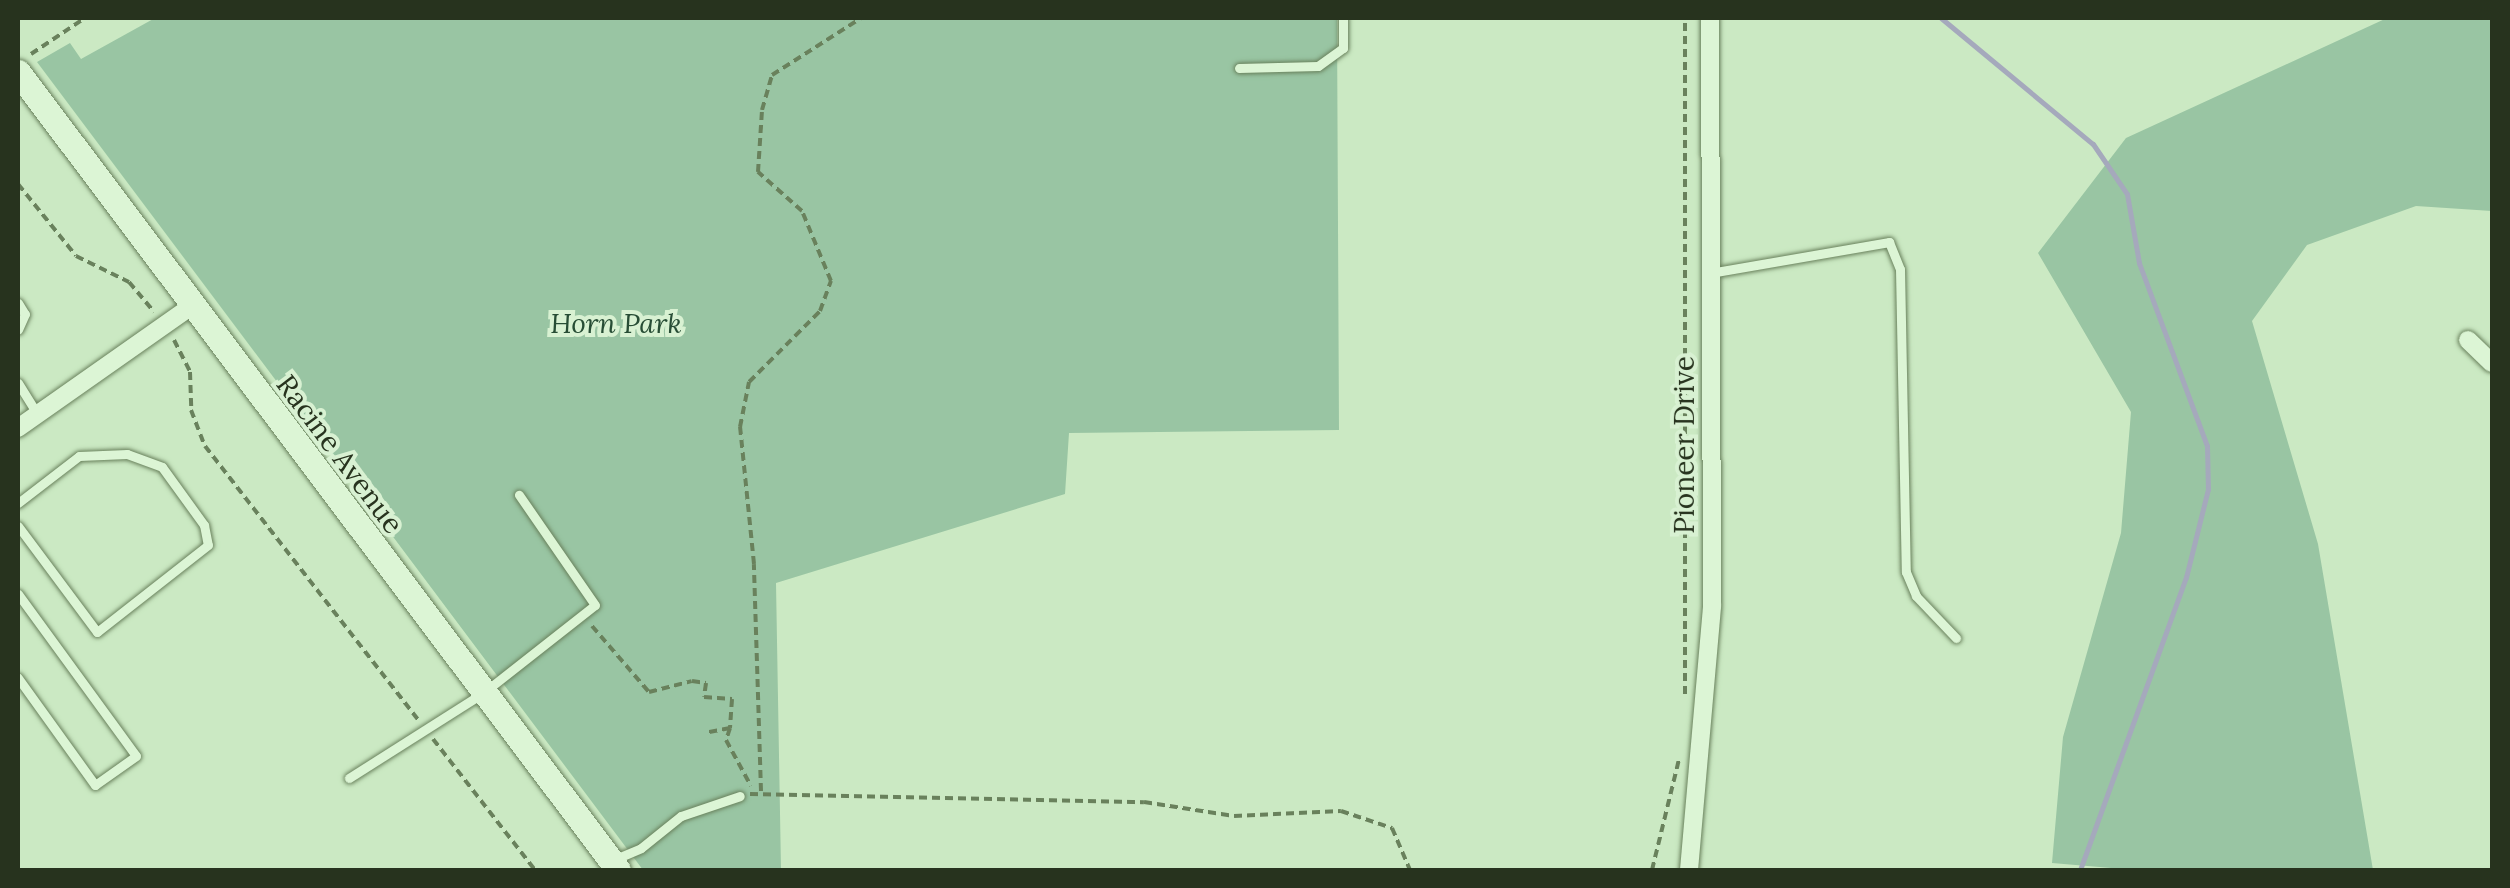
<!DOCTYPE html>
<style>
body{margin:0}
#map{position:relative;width:2510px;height:888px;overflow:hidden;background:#cbe9c3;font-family:Lora,serif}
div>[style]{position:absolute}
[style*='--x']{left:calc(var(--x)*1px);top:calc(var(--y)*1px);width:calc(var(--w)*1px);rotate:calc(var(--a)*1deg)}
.green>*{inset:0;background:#99c5a3}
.stream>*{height:5px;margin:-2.5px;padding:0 2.5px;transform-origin:2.5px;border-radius:2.5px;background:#a5a9bc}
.path>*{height:4px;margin-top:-2px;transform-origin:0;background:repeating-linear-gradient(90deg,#69815c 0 8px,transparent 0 13px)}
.roads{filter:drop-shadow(0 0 2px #69815c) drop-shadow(0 0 2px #69815c)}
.service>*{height:9px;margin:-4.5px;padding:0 4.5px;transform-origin:4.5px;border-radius:4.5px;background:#dcf5d5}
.minor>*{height:18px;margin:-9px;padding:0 9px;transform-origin:9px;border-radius:9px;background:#dcf5d5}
.secondary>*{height:25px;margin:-12.5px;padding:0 12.5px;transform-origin:12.5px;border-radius:12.5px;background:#dcf5d5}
span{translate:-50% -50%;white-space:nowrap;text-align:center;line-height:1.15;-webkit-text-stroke:8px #d8f1d2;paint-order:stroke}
.park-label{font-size:28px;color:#274d35;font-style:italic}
.street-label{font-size:28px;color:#27331e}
.frame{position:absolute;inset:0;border:20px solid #27331e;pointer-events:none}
</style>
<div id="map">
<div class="green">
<div style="clip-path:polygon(155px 18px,1337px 18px,1339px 430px,1069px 433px,1065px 494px,776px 583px,781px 870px,643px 870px,37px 62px,70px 43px,81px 59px)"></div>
<div style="clip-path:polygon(2387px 18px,2492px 18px,2492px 211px,2416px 206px,2307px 245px,2252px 321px,2318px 544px,2373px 870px,2135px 870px,2052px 863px,2063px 737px,2121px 533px,2131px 412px,2038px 253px,2126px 138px)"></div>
</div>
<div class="stream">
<div style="--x:1941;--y:18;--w:197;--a:39.7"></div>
<div style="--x:2093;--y:144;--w:60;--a:55.8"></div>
<div style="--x:2127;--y:194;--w:70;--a:80.1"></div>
<div style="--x:2139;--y:263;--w:195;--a:69.6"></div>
<div style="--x:2207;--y:446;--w:43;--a:88.7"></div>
<div style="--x:2208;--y:489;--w:91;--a:104"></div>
<div style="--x:2186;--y:577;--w:312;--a:109.9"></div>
</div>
<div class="path">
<div style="--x:31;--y:54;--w:65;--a:-33.7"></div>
<div style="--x:18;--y:184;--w:92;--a:51.1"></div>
<div style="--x:76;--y:256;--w:59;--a:26.1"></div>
<div style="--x:129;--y:282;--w:39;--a:50"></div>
<div style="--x:174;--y:340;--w:36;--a:63"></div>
<div style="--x:190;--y:372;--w:38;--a:88"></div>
<div style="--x:191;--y:410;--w:39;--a:69"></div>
<div style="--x:205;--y:446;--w:347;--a:52.1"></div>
<div style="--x:592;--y:626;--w:87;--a:49.2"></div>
<div style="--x:649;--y:692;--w:44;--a:-14.3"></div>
<div style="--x:692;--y:681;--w:14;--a:8"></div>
<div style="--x:706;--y:683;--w:14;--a:98"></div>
<div style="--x:704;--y:697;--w:28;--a:4"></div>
<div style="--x:732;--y:699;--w:29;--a:94"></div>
<div style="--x:730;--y:728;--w:25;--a:169"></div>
<div style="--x:1685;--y:694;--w:676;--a:-90"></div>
<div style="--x:730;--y:728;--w:13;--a:108"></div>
<div style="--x:726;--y:740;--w:52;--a:61.5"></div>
<div style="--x:433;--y:739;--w:166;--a:52.1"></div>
<div style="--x:761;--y:791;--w:227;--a:-91.8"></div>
<div style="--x:754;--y:564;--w:138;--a:-95.8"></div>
<div style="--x:740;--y:427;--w:46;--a:-78.7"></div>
<div style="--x:749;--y:382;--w:100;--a:-45"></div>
<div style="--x:820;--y:311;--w:32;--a:-70"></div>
<div style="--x:831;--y:281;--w:76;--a:-112.5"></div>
<div style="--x:802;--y:211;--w:59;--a:-138.4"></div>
<div style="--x:758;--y:172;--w:62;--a:-86.3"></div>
<div style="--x:762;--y:110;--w:36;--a:-74"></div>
<div style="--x:772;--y:75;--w:106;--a:-32.6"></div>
<div style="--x:750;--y:794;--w:394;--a:1.2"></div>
<div style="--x:1144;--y:802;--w:91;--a:8.8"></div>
<div style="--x:1234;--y:816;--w:107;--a:-2.7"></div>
<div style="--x:1341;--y:811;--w:54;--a:18.4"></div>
<div style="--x:1392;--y:828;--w:46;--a:66.8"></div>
<div style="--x:1652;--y:870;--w:114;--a:-76.3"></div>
</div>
<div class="roads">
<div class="service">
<div style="--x:1239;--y:68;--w:79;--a:-1.5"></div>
<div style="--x:1318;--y:66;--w:31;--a:-36"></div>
<div style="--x:1343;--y:48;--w:30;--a:-90"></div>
<div style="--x:1710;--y:273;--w:182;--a:-9.8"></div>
<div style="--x:1889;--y:242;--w:29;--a:68"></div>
<div style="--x:1900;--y:269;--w:303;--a:88.9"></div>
<div style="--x:1906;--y:572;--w:26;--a:67"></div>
<div style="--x:1916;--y:596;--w:58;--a:46.4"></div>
<div style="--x:18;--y:303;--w:13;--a:58"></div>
<div style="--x:25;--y:314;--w:17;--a:114"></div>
<div style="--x:18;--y:383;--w:36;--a:58"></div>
<div style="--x:18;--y:503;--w:77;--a:-37.6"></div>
<div style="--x:79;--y:456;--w:48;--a:-2.4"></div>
<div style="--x:127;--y:454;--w:37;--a:20"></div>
<div style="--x:162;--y:467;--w:72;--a:54.1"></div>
<div style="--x:204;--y:525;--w:20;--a:79"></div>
<div style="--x:208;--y:545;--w:141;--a:141.9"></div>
<div style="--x:97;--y:632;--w:132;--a:-126.7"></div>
<div style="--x:18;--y:594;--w:200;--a:53.9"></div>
<div style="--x:136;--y:756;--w:50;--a:144.7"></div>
<div style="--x:95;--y:785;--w:132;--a:-125.7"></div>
<div style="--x:349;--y:778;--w:159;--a:-32.4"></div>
<div style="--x:483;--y:693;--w:142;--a:-38.2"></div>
<div style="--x:595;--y:605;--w:134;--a:-124.6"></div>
<div style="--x:613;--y:860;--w:30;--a:-23"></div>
<div style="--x:641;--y:848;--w:51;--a:-38.7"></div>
<div style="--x:681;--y:816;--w:62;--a:-18.7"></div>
</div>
<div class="minor">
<div style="--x:2468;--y:340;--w:33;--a:44"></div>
<div style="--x:18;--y:428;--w:210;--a:-35.1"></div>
<div style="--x:1689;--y:870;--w:265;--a:-85"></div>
<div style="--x:1712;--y:606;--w:588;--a:-90.19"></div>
</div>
<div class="secondary">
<div style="--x:18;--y:72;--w:998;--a:53.06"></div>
</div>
</div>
<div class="park-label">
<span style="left:616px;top:323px">Horn Park</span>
</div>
<div class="street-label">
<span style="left:1684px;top:445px;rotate:-90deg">Pioneer Drive</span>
<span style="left:340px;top:454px;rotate:53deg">Racine Avenue</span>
</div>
<div class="frame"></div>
</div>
